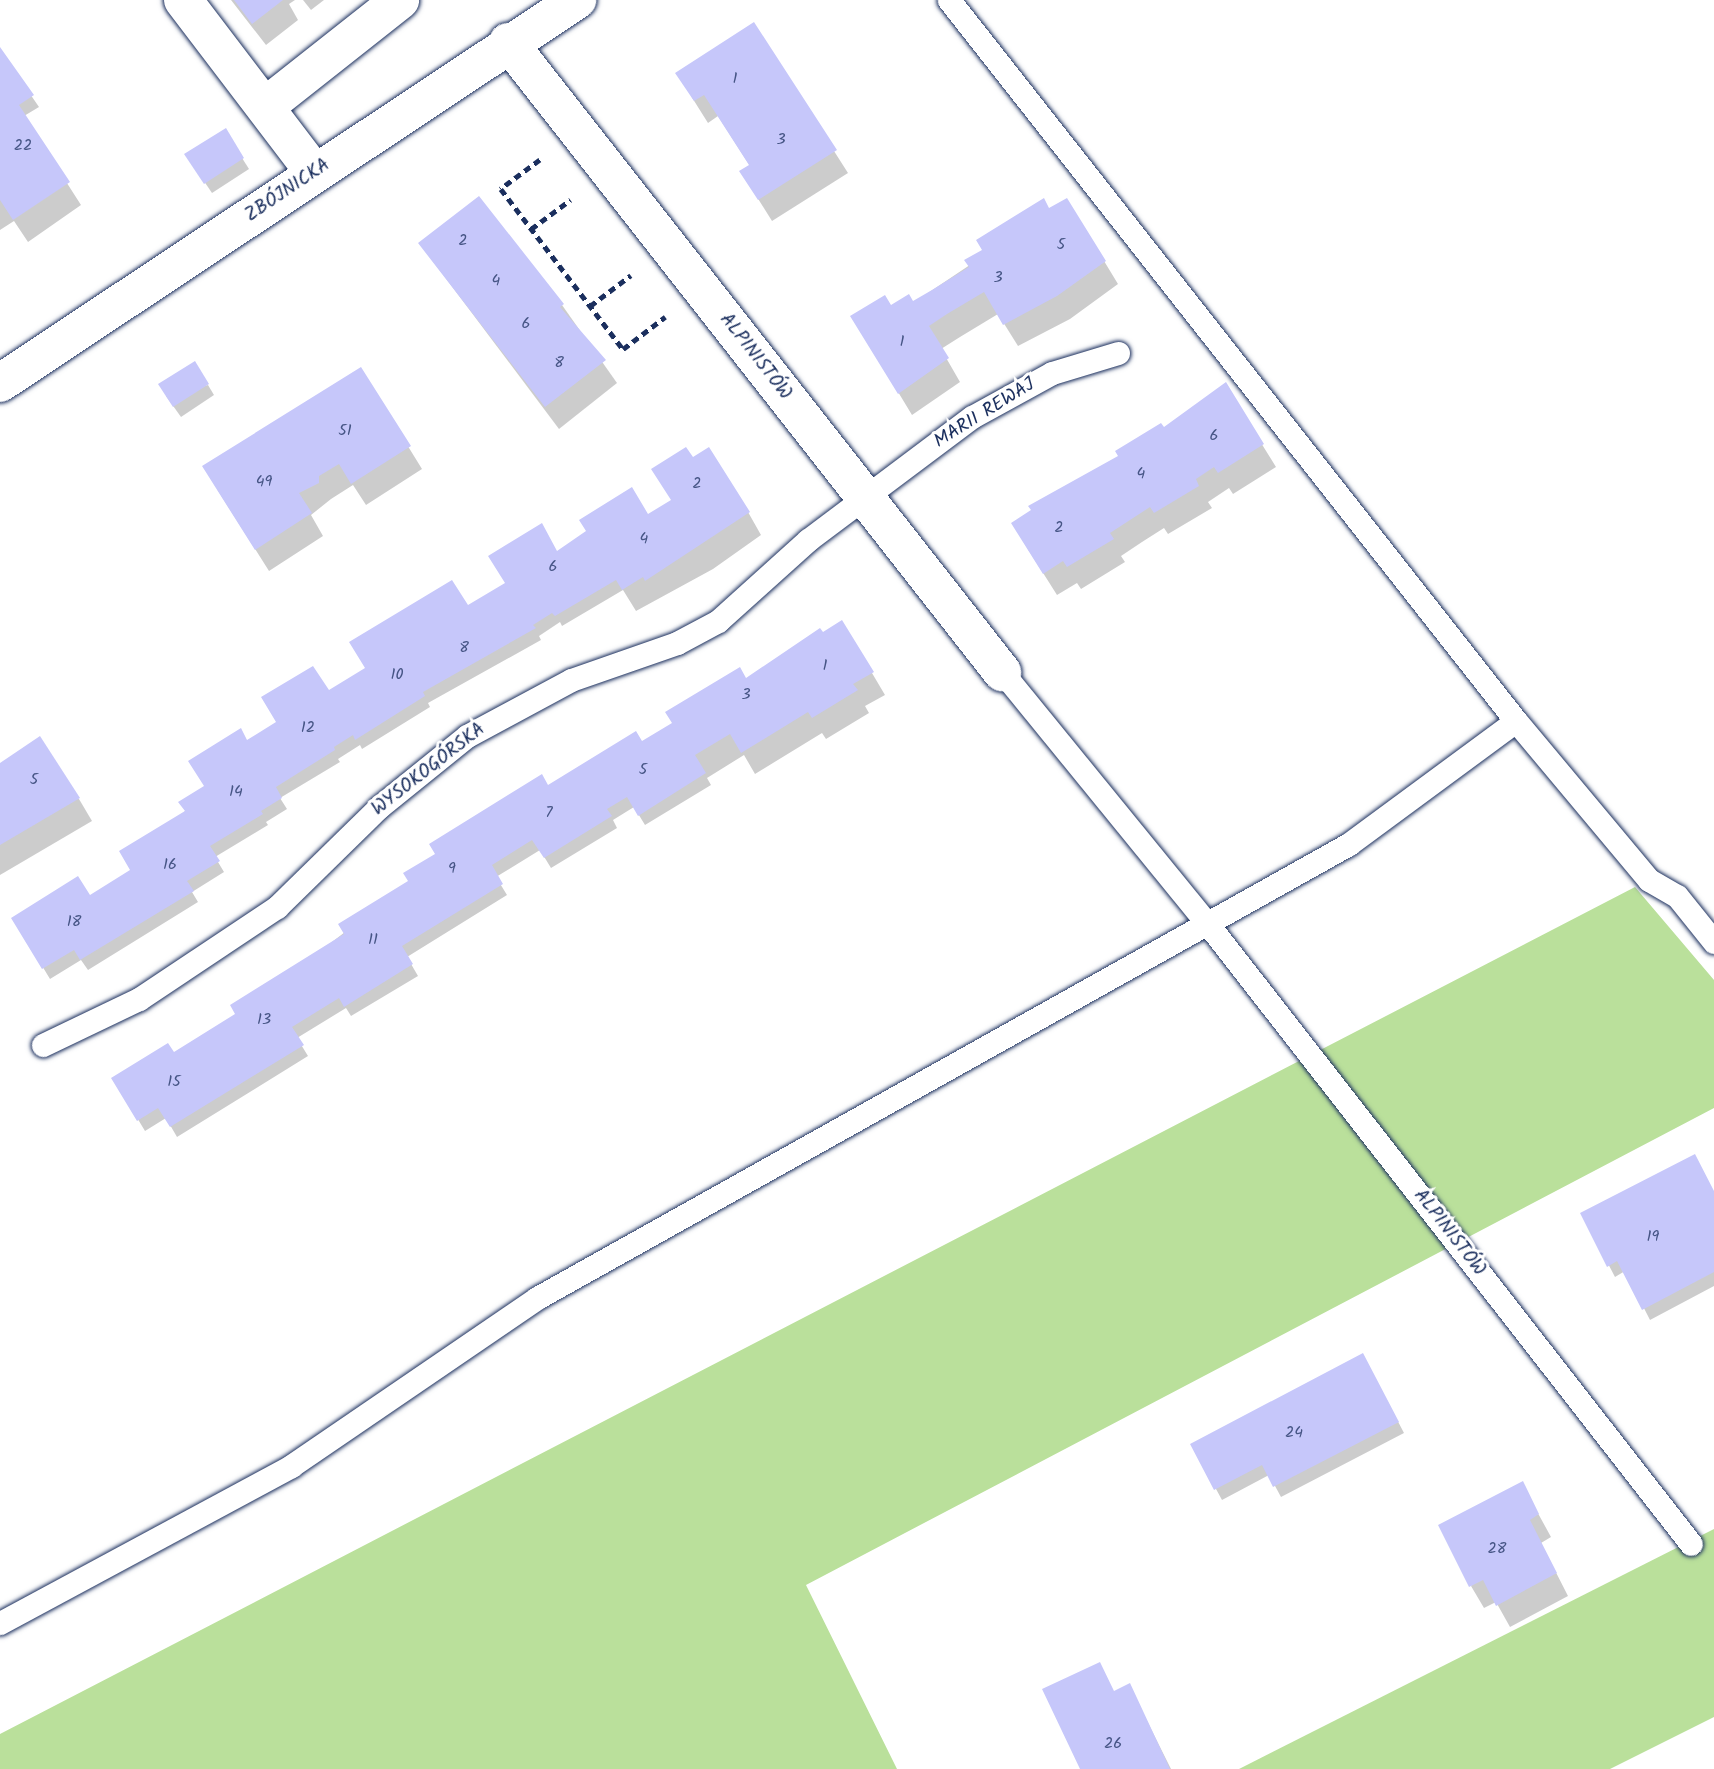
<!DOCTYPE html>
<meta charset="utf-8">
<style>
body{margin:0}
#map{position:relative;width:1714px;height:1769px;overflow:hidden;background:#fff;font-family:Kalam,sans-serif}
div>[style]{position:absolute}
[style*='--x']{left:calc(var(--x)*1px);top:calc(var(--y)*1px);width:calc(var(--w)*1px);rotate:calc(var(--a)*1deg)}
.green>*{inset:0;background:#bae09b}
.shadow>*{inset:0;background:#0003}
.building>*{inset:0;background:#c6c7fa}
.path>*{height:4.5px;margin-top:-2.25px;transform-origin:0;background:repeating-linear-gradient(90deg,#1b2f5e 0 7px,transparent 0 12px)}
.roads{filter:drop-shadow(0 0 2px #1b2f5e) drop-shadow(0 0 2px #1b2f5e)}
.service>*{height:23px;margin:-11.5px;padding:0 11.5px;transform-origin:11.5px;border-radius:11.5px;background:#fff}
.minor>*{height:38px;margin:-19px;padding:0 19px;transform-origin:19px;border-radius:19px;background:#fff}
span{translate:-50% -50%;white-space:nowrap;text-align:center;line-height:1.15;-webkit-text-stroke:6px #fff;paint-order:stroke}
.number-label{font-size:16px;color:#465585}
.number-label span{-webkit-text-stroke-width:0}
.street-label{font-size:19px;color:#1b2f5e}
</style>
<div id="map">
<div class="green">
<div style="clip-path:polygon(1635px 887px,1714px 980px,1714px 1108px,806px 1585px,897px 1769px,0 1769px,0 1734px)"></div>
<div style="clip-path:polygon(1714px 1529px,1714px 1717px,1610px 1769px,1239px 1769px)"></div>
</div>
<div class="shadow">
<div style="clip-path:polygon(231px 0,295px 0,289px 4px,298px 20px,266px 45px)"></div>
<div style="clip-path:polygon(303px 0,324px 0,311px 10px)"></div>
<div style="clip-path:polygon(753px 24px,848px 173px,772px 221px,755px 194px,750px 166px,718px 116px,708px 123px,691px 96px)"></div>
<div style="clip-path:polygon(0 50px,39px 107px,24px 116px,81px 205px,28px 242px,14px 221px,0 230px)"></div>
<div style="clip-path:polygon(225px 131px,249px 169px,212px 193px,193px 165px)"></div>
<div style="clip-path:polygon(1067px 200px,1118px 284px,1070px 319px,1018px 346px,998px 314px,960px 337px,941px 349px,960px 382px,912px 415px,866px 339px,890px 307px,913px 303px)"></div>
<div style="clip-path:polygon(420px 244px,562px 305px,617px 383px,559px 429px)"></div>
<div style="clip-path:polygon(361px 370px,422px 469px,366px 505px,353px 485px,331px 499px,311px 515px,323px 536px,269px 571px,217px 489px)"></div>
<div style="clip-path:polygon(208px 385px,214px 395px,181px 417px,166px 396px)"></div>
<div style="clip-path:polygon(1225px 385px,1276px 467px,1233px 494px,1229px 488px,1208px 502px,1212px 508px,1168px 534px,1164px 528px,1142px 542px,1121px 556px,1125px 562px,1081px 589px,1077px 583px,1057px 595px,1026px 546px,1164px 430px)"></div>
<div style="clip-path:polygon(692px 460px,748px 512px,761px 535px,713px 569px,636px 611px,623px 590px,562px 626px,560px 622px,539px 636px,541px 640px,428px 703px,430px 707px,362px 749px,360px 745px,338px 759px,340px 762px,280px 798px,287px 809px,266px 822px,268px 825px,215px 857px,224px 872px,192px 892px,198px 902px,88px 970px,81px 960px,50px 979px,13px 918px,89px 897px,132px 870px,247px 742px,557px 553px,648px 516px,672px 501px)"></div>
<div style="clip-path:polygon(872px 673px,885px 695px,865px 706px,869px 713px,826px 739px,822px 733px,755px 774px,744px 755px,707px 778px,711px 785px,645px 825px,634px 807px,613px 820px,617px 828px,551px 868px,540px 850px,496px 877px,507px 895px,407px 957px,418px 976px,351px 1016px,346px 1008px,297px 1038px,308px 1056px,177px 1137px,166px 1118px,145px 1131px,113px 1078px,173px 1055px,237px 1015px,410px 882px,547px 787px,642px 743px,746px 680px)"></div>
<div style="clip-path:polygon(0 764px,79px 799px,92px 821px,0 875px)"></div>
<div style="clip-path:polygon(1714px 1193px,1714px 1286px,1650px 1320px,1625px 1271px,1615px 1277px,1582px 1214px)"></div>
<div style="clip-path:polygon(1369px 1366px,1404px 1433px,1281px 1497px,1269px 1475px,1222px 1500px,1192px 1445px)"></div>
<div style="clip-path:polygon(1522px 1484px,1551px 1537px,1541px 1543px,1568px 1596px,1510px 1627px,1496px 1602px,1484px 1608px,1471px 1586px)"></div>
<div style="clip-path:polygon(1129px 1685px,1171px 1769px,1082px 1769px,1114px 1692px)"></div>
</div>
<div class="building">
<div style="clip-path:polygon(234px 0,283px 0,252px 24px)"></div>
<div style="clip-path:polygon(754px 22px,837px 150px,758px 200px,739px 171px,749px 165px,704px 95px,694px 101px,675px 73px)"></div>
<div style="clip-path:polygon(0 47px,34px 95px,19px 105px,70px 182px,13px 220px,0 200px)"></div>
<div style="clip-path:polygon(226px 128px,244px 158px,204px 184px,184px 154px)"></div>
<div style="clip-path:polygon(479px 196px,564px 304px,560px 307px,606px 360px,545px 407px,418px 243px)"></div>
<div style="clip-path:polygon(1044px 198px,1049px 208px,1067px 198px,1106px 261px,1057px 296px,1003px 325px,984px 292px,947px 314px,929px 326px,949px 358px,898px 394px,850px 316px,885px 295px,891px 305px,909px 294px,913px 301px,932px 290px,969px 267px,964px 260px,982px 250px,976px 240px)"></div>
<div style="clip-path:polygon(195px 361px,209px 384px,173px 407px,158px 384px)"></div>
<div style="clip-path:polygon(361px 367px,411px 446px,351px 484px,339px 464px,319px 476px,319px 483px,299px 493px,312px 513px,255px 550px,202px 466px)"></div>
<div style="clip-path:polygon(1226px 382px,1264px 444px,1218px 473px,1214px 467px,1196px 479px,1199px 486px,1154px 513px,1150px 507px,1110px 533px,1114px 539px,1067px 567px,1063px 561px,1043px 574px,1011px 523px,1031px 510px,1028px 506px,1118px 456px,1115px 451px,1161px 423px,1164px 427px)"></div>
<div style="clip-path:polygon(686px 447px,693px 457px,709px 447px,750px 512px,645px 581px,643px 577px,622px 590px,616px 580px,555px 616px,552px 613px,533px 625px,536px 628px,423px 692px,425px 696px,355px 740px,353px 735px,334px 747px,335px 750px,276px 787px,282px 798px,261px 811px,263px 814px,210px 846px,220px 861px,187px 881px,194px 891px,80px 960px,74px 950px,42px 969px,11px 918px,78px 876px,90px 895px,130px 870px,119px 851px,185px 811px,178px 802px,204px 786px,188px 761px,241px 728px,247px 740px,276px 722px,261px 697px,313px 666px,329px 690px,365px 668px,349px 642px,452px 580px,468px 605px,505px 583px,488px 556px,542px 523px,557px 551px,586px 531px,579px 520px,632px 487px,648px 514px,671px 500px,651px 469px)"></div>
<div style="clip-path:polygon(842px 620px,874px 672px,853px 684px,858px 690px,812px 718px,808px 712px,741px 753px,730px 734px,695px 755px,706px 773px,638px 816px,627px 797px,607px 809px,612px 816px,544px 858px,532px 840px,492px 865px,503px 884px,402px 946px,413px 964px,344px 1007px,339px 998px,292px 1027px,304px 1045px,170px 1127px,158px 1108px,137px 1121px,111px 1078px,168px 1043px,174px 1052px,235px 1014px,230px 1005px,344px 934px,338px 924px,408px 881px,403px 873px,435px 854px,429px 844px,542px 774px,548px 785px,636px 731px,642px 741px,672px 723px,665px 712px,740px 667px,746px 678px,820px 628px,823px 632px)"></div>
<div style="clip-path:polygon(40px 736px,80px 798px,0 845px,0 763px)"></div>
<div style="clip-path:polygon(1695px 1154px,1714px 1191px,1714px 1272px,1642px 1310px,1617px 1261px,1607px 1267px,1580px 1213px)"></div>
<div style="clip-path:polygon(1363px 1353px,1399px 1422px,1273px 1487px,1262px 1465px,1214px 1490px,1190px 1444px)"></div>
<div style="clip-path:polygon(1523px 1481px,1539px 1514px,1530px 1520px,1557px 1573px,1496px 1606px,1483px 1580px,1469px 1587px,1438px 1525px)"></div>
<div style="clip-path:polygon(1100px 1662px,1114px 1691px,1130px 1683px,1170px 1769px,1080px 1769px,1042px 1689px)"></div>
</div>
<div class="path">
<div style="--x:540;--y:160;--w:49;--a:143.4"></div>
<div style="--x:501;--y:189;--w:201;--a:52.7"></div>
<div style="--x:623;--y:349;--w:53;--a:-37.3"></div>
<div style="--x:531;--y:229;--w:49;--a:-36.6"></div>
<div style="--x:590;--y:306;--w:51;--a:-37.1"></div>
</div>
<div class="roads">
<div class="service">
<div style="--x:949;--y:0;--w:917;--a:51.82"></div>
<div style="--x:1516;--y:721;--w:207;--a:50.1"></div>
<div style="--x:1649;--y:880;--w:32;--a:30"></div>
<div style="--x:1677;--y:896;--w:59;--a:51.2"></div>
<div style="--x:1002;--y:672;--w:324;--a:50.8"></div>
<div style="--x:1207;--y:923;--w:787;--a:52.07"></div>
<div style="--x:43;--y:1045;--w:106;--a:-25.6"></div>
<div style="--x:139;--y:999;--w:166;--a:-33.7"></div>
<div style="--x:277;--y:907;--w:143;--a:-44.4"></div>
<div style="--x:379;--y:807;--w:113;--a:-38.9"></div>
<div style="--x:467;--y:736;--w:118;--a:-28.3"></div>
<div style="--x:571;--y:680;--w:112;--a:-19.2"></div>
<div style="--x:677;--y:643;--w:47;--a:-28.2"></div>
<div style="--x:718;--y:621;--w:121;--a:-42"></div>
<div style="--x:808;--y:540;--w:205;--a:-36.9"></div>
<div style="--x:972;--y:417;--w:91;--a:-28.8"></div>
<div style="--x:1052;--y:373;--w:69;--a:-16.9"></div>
<div style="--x:0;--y:1623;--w:331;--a:-28.3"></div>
<div style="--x:291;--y:1466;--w:298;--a:-34.3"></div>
<div style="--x:537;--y:1298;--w:930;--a:-29.21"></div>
<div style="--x:1349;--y:844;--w:207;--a:-36.4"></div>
</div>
<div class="minor">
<div style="--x:183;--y:0;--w:218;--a:52.7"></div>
<div style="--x:508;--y:42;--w:801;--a:51.9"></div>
<div style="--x:266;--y:106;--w:171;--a:-38.3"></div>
<div style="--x:0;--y:383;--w:693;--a:-33.58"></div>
</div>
</div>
<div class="number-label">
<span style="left:735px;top:79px">1</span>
<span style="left:781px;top:140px">3</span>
<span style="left:23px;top:146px">22</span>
<span style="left:463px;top:241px">2</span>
<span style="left:1061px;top:245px">5</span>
<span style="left:998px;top:278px">3</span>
<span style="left:496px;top:281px">4</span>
<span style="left:526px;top:324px">6</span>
<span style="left:902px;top:342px">1</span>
<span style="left:559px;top:363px">8</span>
<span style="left:345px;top:431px">51</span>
<span style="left:1214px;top:436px">6</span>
<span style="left:1141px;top:474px">4</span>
<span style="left:264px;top:482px">49</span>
<span style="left:697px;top:484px">2</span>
<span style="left:1059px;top:528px">2</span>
<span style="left:644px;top:539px">4</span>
<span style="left:553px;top:567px">6</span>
<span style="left:464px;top:648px">8</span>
<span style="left:825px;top:666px">1</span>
<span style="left:397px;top:675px">10</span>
<span style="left:746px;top:695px">3</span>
<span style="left:308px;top:728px">12</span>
<span style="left:643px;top:770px">5</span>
<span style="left:34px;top:780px">5</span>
<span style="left:236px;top:792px">14</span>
<span style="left:549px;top:813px">7</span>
<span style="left:170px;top:865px">16</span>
<span style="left:452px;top:869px">9</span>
<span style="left:74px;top:922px">18</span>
<span style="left:373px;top:940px">11</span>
<span style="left:264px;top:1020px">13</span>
<span style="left:174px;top:1082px">15</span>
<span style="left:1653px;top:1237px">19</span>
<span style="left:1294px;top:1433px">24</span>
<span style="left:1497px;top:1549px">28</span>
<span style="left:1113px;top:1744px">26</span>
</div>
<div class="street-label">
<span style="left:288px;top:191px;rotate:-34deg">ZBÓJNICKA</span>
<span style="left:755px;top:357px;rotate:52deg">ALPINISTÓW</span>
<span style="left:985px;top:414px;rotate:-32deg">MARII REWAJ</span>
<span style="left:429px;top:770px;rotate:-38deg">WYSOKOGÓRSKA</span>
<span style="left:1449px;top:1233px;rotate:52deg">ALPINISTÓW</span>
</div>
</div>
